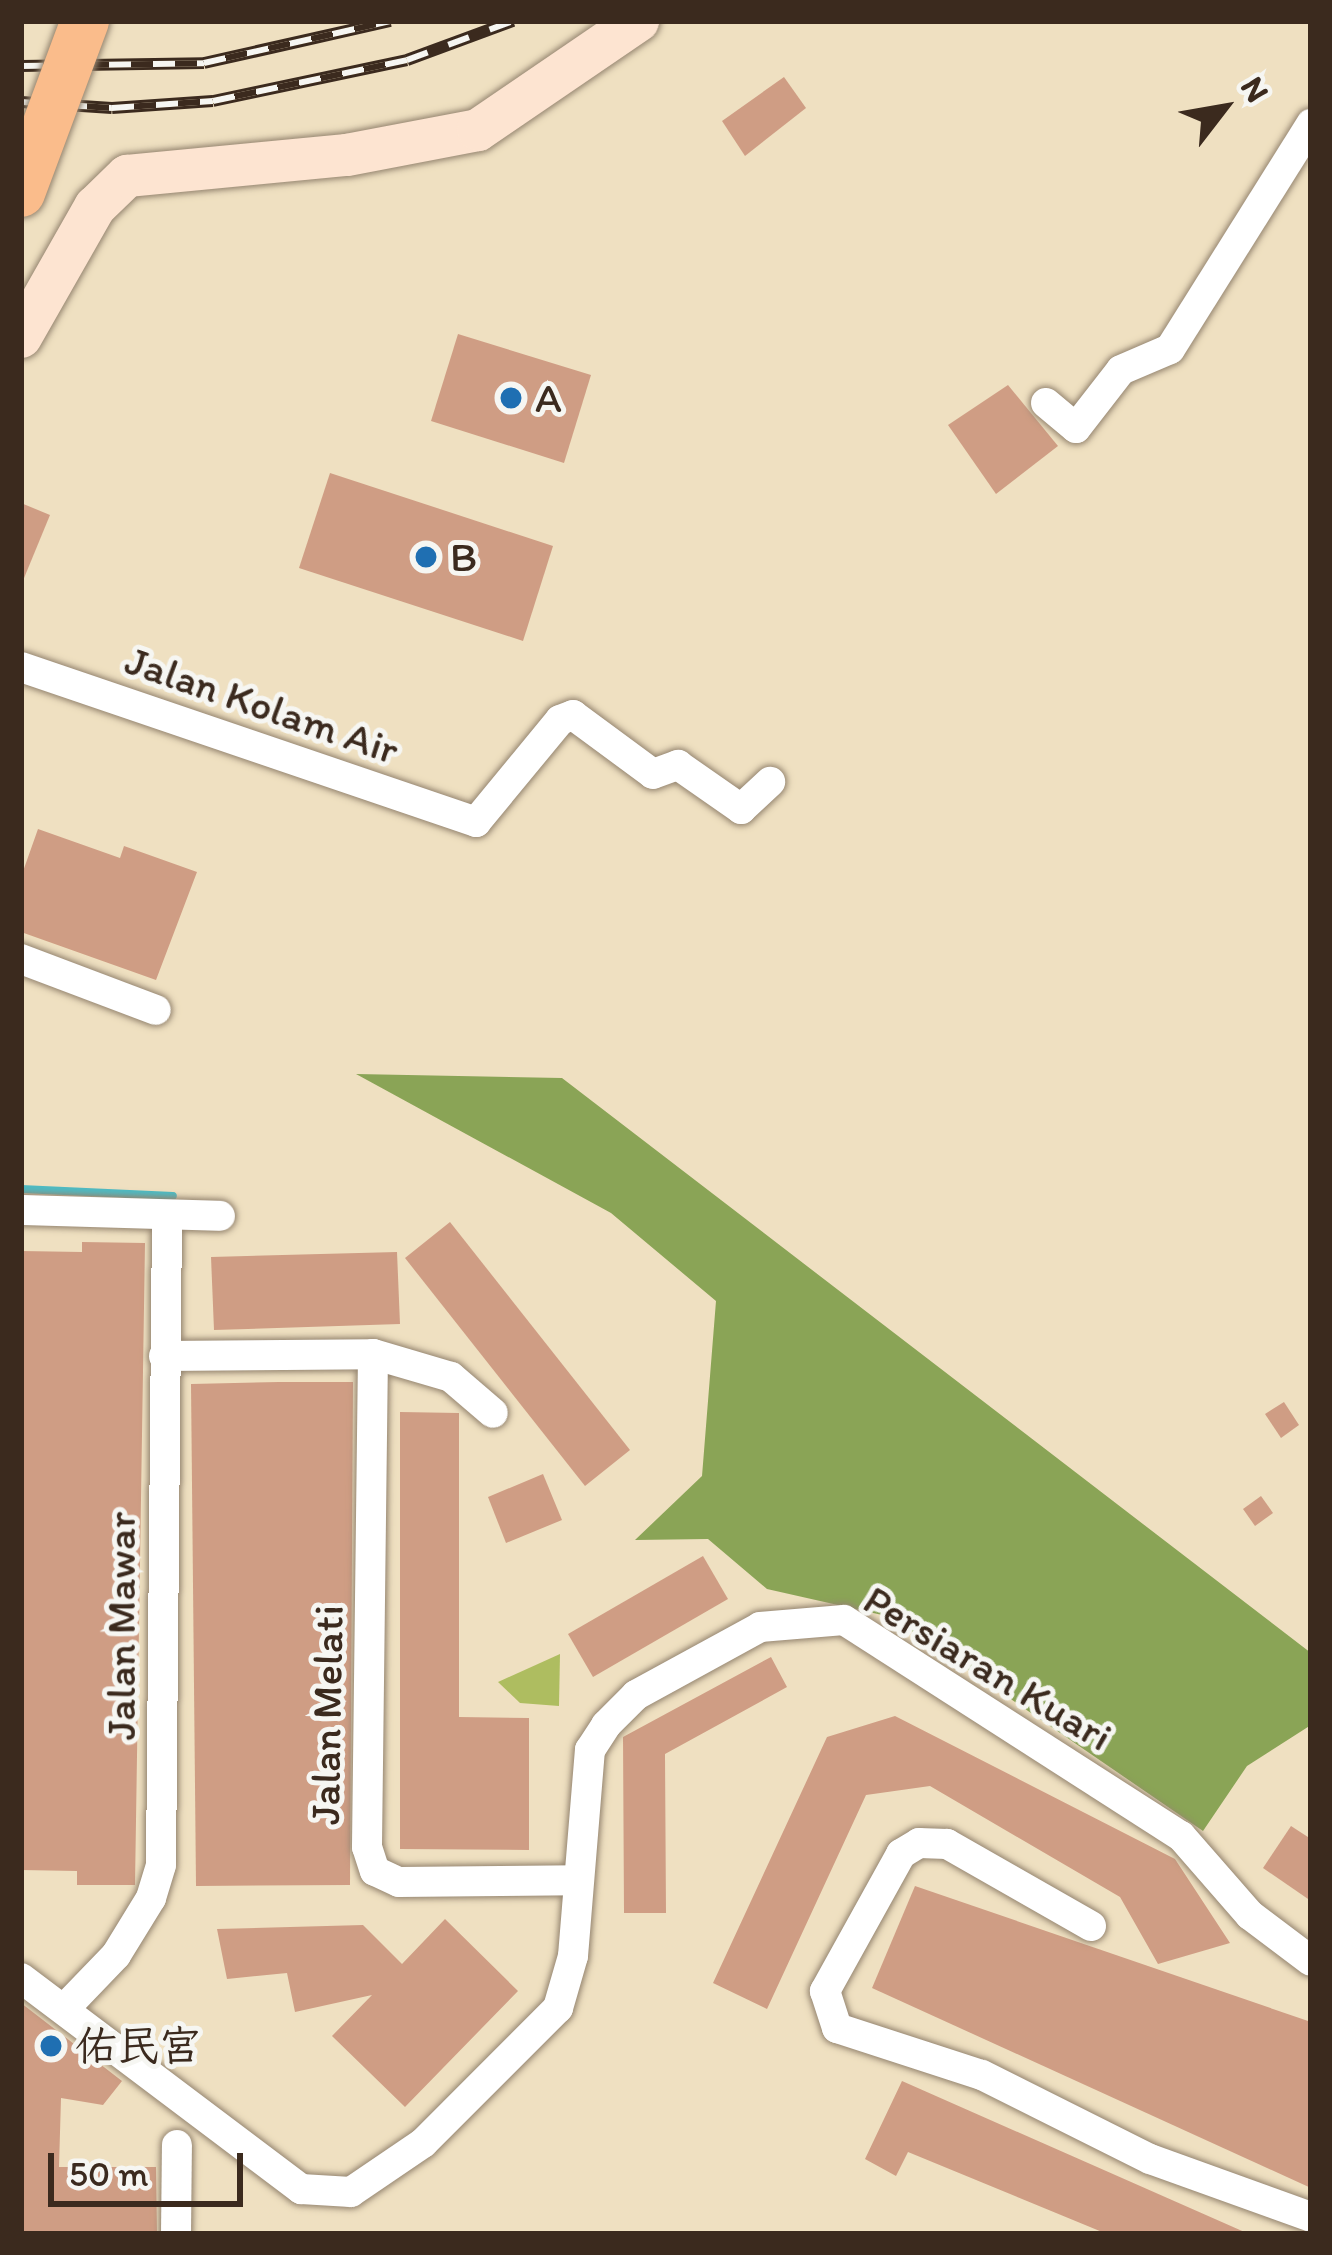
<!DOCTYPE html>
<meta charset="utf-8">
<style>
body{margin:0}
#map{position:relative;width:1332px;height:2255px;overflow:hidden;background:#efe0c1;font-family:Itim,"LXGW WenKai TC",sans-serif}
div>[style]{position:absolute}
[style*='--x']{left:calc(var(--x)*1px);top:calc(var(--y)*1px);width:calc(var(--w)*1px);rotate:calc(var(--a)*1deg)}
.green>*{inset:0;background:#aebd60}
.forest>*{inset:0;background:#8aa456}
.stream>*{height:8px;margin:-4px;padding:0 4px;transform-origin:4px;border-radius:4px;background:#4dbbc4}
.building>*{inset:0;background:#cf9d84}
.roads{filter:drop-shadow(0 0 3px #958570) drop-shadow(0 0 3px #958570)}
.street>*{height:30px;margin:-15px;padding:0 15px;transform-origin:15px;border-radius:15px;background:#fff}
.secondary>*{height:42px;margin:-21px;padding:0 21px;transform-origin:21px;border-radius:21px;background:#fde4d1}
.rail>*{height:12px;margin-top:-6px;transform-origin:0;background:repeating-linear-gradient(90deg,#f6f6f2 0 22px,#3b2a1e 0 44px);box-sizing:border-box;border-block:3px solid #3b2a1e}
.bridges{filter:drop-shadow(0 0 3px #958570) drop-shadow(0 0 3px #958570)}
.primary-bridge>*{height:48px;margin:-24px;padding:0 24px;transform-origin:24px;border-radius:24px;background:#fabc8b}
.dots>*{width:33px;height:33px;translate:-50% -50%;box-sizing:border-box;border:6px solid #f6f6f2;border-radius:50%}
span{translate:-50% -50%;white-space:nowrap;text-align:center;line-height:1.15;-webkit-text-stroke:10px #f6f6f2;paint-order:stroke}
.poi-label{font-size:42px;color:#3b2a1e}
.left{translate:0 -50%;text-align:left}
.street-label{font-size:42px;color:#3b2a1e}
.frame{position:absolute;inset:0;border:24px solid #3b2a1e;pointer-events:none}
.north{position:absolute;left:1164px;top:48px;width:120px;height:120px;-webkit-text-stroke:9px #f6f6f2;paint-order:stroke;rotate:59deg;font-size:33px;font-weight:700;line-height:48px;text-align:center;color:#3b2a1e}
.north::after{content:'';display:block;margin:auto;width:42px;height:54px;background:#3b2a1e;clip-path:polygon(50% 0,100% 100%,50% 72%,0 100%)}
.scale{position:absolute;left:48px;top:2153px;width:195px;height:54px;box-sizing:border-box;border:6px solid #3b2a1e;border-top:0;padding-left:15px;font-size:36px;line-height:42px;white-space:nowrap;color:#3b2a1e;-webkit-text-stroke:9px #f6f6f2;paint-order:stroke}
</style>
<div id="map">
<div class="green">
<div style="clip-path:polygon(560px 1654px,559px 1706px,520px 1703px,498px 1682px)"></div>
</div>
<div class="forest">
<div style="clip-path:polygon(356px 1074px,562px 1078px,1311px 1653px,1311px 1725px,1247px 1766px,1203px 1831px,891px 1617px,767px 1589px,708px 1539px,635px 1540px,702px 1476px,716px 1301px,611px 1213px)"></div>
</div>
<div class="stream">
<div style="--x:21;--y:1189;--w:152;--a:2.6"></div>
</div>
<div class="building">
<div style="clip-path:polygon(784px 77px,806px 108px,745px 156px,722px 121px)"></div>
<div style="clip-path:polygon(458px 334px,591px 375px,564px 463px,431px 421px)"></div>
<div style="clip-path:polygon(1008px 385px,1058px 446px,996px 494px,948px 425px)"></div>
<div style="clip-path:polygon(330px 473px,553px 546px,523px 641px,299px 568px)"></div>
<div style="clip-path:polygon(21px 503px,50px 515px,22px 583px,21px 583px)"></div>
<div style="clip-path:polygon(38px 829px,120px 858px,124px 846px,197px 872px,156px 980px,21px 932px,21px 877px)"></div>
<div style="clip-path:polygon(450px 1222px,630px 1450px,585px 1486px,405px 1258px)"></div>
<div style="clip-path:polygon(82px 1242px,145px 1243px,135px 1885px,77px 1885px,77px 1871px,21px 1870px,21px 1251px,82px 1252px)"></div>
<div style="clip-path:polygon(397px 1252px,400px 1324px,214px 1330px,211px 1257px)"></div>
<div style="clip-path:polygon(279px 1382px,353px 1382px,350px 1885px,196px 1886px,191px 1384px)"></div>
<div style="clip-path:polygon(1284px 1402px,1299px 1425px,1281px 1438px,1265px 1414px)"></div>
<div style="clip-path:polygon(400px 1412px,459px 1413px,459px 1717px,529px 1718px,529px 1850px,400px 1849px)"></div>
<div style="clip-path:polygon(543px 1474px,562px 1520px,506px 1543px,488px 1497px)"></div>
<div style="clip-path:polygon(1261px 1496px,1273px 1513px,1255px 1526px,1243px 1509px)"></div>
<div style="clip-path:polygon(703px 1556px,728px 1599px,593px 1677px,568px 1634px)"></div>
<div style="clip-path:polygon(771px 1657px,787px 1687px,665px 1754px,666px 1913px,624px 1913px,623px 1737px)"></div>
<div style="clip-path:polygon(895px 1716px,1175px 1859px,1230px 1943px,1158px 1964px,1120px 1897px,930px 1786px,866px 1795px,767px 2009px,713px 1983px,827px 1737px)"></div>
<div style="clip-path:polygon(1291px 1826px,1311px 1839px,1311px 1901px,1263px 1868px)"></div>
<div style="clip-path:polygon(915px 1886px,1311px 2022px,1311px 2188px,872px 1988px)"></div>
<div style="clip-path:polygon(445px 1919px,518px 1991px,405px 2107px,332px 2036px,372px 1995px,295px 2012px,287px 1973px,227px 1979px,217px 1929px,363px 1925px,402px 1964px)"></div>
<div style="clip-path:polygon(21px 2003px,122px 2081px,103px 2105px,61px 2098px,59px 2167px,156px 2167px,157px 2234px,21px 2234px)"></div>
<div style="clip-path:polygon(902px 2081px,1249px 2234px,1107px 2234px,908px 2152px,896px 2176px,865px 2159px)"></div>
</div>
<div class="roads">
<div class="street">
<div style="--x:1046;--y:403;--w:39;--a:40"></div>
<div style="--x:1076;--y:428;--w:73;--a:-52.2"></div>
<div style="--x:1121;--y:370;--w:53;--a:-23.2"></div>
<div style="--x:1170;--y:349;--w:266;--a:-57.9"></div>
<div style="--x:21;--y:667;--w:481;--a:18.8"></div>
<div style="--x:476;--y:822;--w:132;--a:-50.5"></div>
<div style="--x:560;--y:720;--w:14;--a:-21"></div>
<div style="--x:573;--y:715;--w:99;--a:36.4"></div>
<div style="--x:653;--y:774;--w:27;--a:-20"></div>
<div style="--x:678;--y:765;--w:77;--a:34.9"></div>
<div style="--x:741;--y:809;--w:40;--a:-43"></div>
<div style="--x:21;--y:959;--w:144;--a:20.7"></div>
<div style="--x:21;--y:1210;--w:199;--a:1.7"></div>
<div style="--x:373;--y:1354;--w:493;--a:90.7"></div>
<div style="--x:367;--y:1847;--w:25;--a:72"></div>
<div style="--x:375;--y:1871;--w:26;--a:25"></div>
<div style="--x:399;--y:1882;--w:178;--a:-0.6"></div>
<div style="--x:164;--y:1356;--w:209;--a:-0.5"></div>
<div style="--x:373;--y:1354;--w:81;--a:16.4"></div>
<div style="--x:451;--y:1377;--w:55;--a:40.6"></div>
<div style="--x:1091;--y:1926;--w:166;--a:-150.3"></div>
<div style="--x:947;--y:1844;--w:28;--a:-178"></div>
<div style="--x:919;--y:1843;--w:21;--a:149"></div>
<div style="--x:901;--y:1854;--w:157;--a:119"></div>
<div style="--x:825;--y:1991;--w:39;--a:72"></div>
<div style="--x:837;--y:2028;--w:152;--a:18"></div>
<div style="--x:982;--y:2075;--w:188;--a:26.6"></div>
<div style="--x:1150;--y:2159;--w:171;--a:19.8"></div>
<div style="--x:21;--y:1978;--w:351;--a:37"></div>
<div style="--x:301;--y:2189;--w:50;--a:3.4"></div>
<div style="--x:351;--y:2192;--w:87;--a:-34.2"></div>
<div style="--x:423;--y:2143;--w:191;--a:-45"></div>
<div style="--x:558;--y:2008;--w:54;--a:-73.9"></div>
<div style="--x:573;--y:1956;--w:207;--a:-85.3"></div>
<div style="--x:590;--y:1750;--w:30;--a:-57"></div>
<div style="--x:606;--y:1725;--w:42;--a:-45"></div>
<div style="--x:636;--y:1695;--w:141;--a:-28.7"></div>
<div style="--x:760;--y:1627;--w:84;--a:-4.8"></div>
<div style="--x:844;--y:1620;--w:400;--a:32.7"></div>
<div style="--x:1181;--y:1836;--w:105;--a:48.9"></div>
<div style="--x:1250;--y:1915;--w:76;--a:37"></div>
<div style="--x:66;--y:2007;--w:72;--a:-46.1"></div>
<div style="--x:116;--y:1955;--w:67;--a:-58.4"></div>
<div style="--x:151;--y:1898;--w:34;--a:-73"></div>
<div style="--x:161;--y:1865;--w:650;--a:-89.47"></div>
<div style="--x:176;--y:2234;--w:89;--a:-89.4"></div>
</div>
<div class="secondary">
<div style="--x:21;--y:337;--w:150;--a:-60.4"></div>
<div style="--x:95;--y:207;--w:45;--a:-44.1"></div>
<div style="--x:127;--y:176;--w:221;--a:-5.5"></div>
<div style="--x:347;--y:155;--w:133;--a:-10.8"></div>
<div style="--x:478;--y:130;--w:194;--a:-34.3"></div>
</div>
</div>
<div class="rail">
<div style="--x:21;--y:66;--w:183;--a:-0.9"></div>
<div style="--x:204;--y:63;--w:191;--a:-12.7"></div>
<div style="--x:21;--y:102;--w:91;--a:3.8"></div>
<div style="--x:112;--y:108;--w:101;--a:-4"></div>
<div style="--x:213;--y:101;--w:198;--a:-11.9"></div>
<div style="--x:407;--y:60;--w:113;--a:-20.2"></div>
</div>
<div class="bridges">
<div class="primary-bridge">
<div style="--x:21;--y:193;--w:184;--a:-69.6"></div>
</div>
</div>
<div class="dots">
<div style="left:511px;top:398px;background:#1f6fb2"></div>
<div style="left:426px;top:557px;background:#1f6fb2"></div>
<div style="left:51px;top:2046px;background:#1f6fb2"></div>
</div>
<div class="poi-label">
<span class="left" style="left:535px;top:398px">A</span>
<span class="left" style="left:450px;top:557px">B</span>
<span class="left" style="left:75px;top:2046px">佑民宫</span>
</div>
<div class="street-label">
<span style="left:262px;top:705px;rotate:19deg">Jalan Kolam Air</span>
<span style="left:121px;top:1626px;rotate:-90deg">Jalan Mawar</span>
<span style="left:988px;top:1668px;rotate:31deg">Persiaran Kuari</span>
<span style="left:327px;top:1715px;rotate:-89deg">Jalan Melati</span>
</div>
<div class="frame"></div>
<div class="north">N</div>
<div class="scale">50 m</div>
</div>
